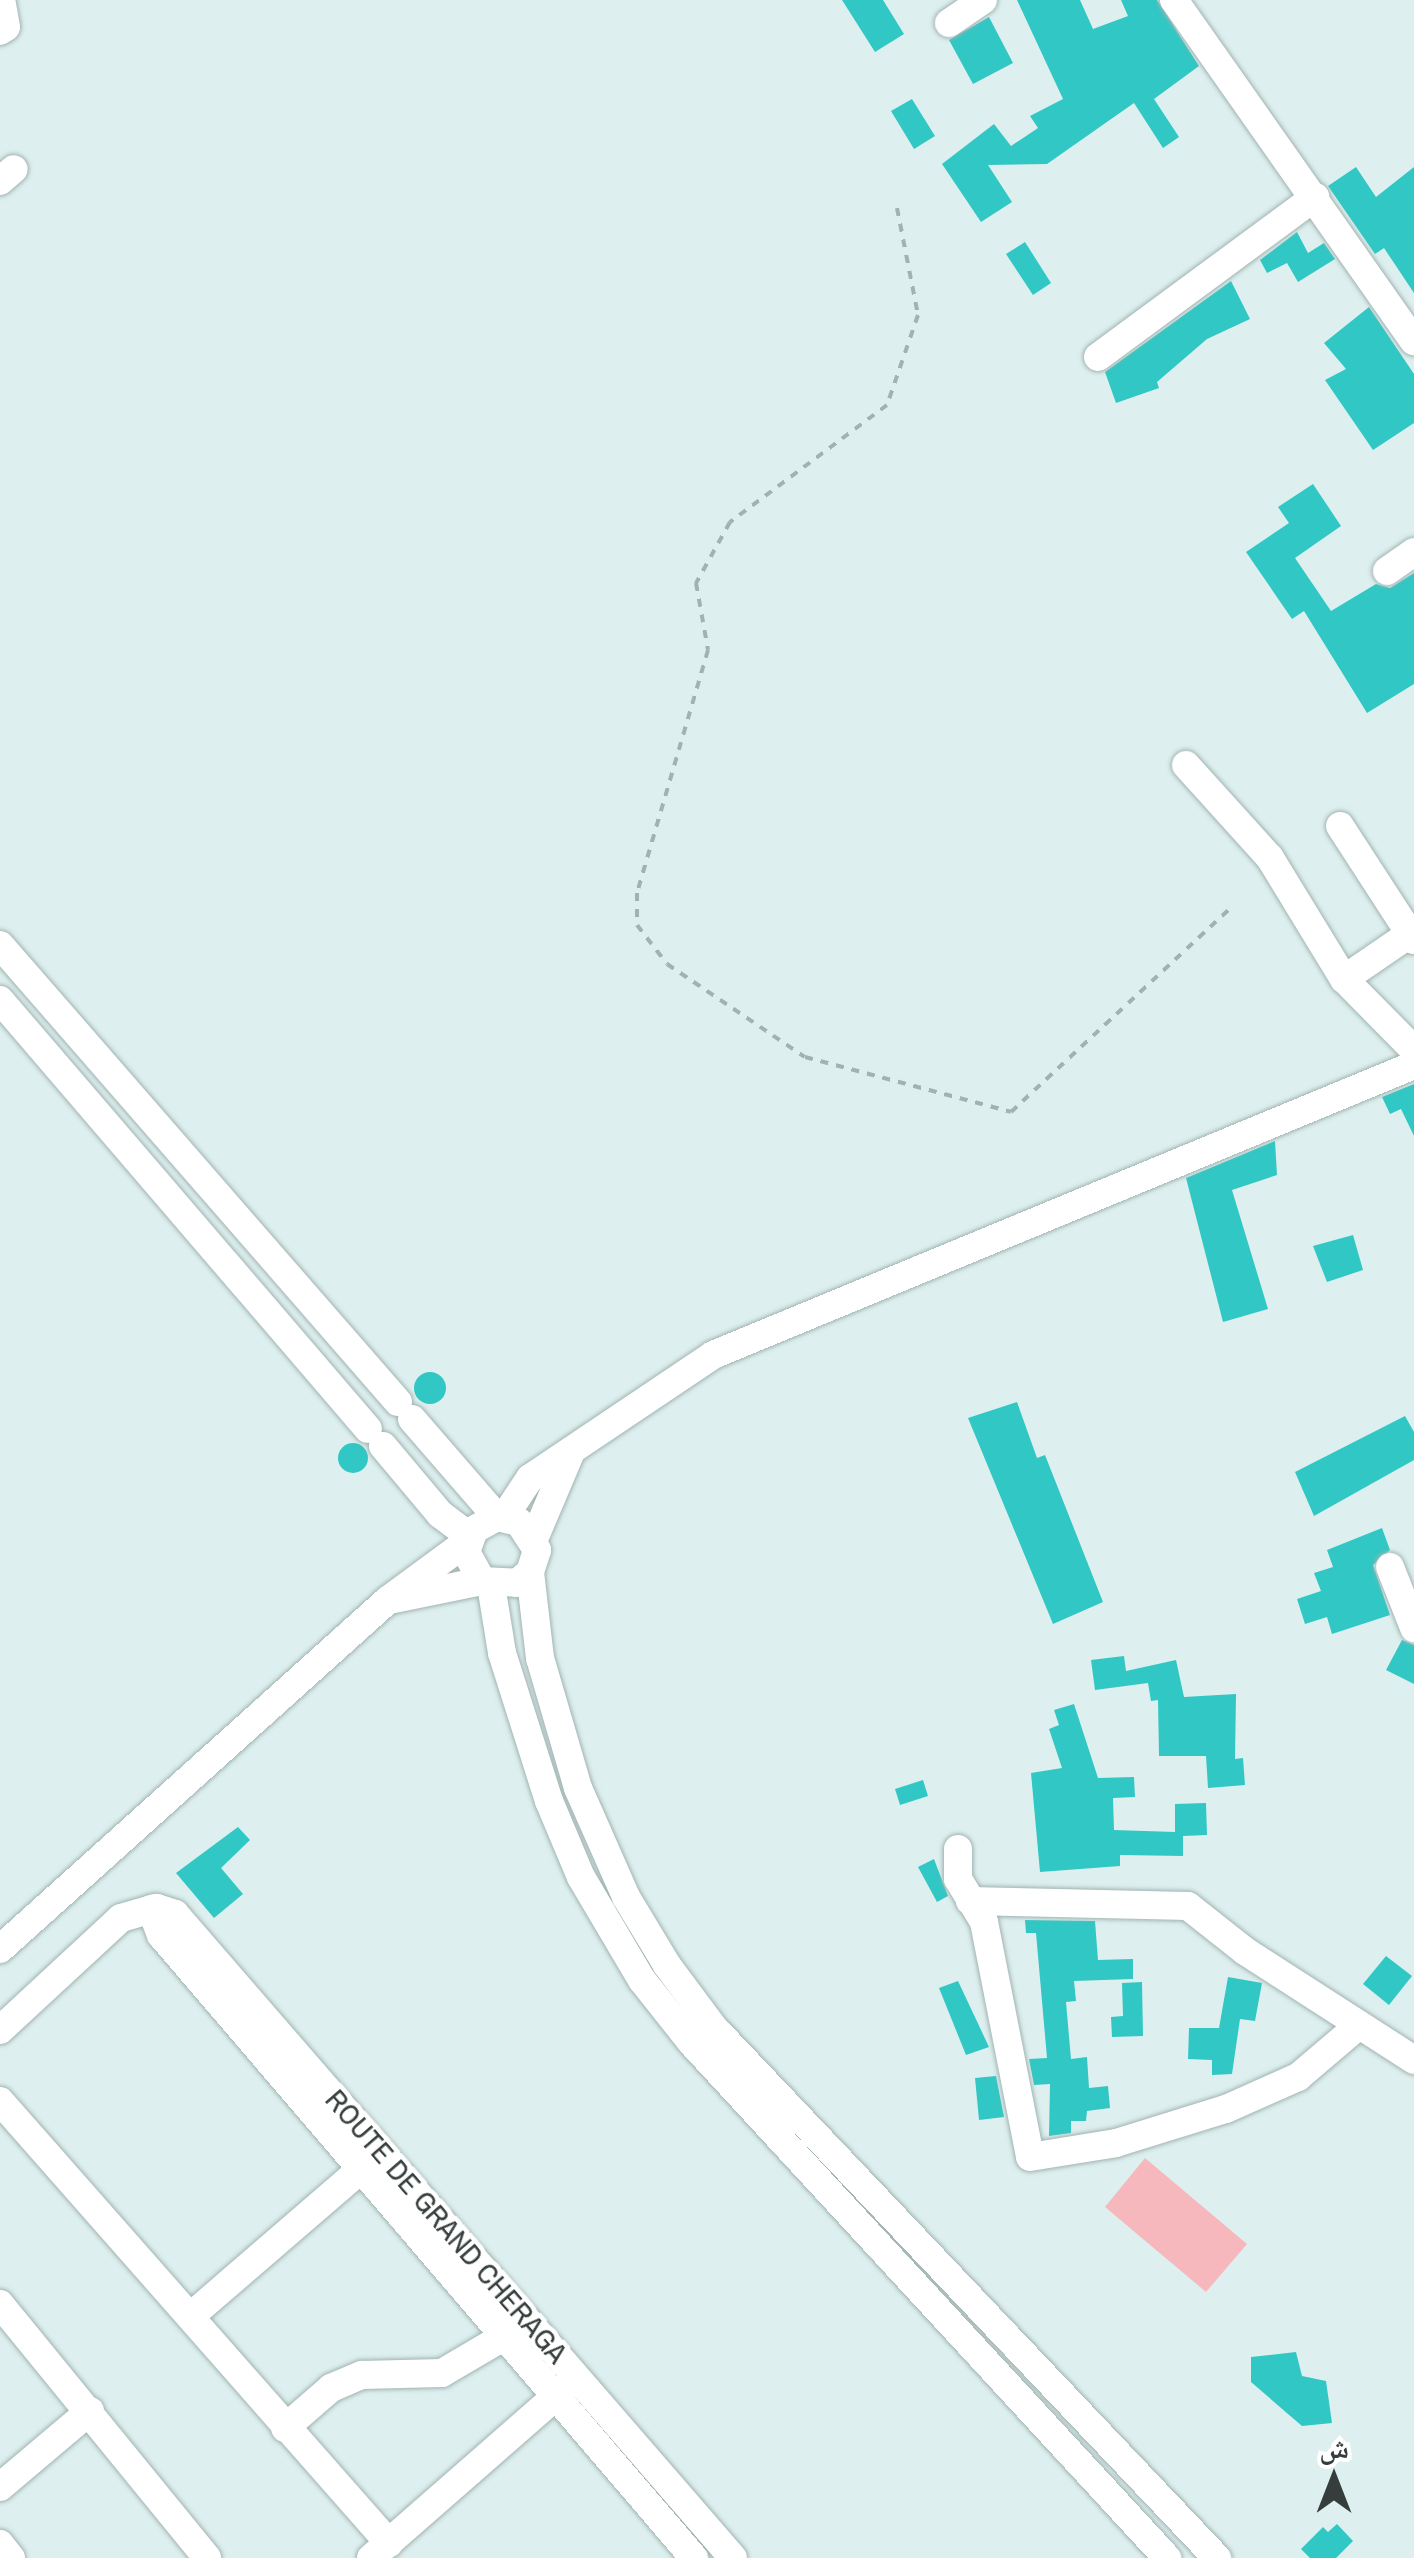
<!DOCTYPE html>
<meta charset="utf-8">
<style>
body{margin:0}
#map{position:relative;width:1414px;height:2558px;overflow:hidden;background:#ddf0ef;font-family:"Archivo Narrow","Noto Naskh Arabic",sans-serif}
div>[style]{position:absolute}
[style*='--x']{left:calc(var(--x)*1px);top:calc(var(--y)*1px);width:calc(var(--w)*1px);rotate:calc(var(--a)*1deg)}
.green>*{inset:0;background:#f6b8bc}
.building>*{inset:0;background:#31c7c4}
.round{border-radius:50%}
.path>*{height:4px;margin-top:-2px;transform-origin:0;background:repeating-linear-gradient(90deg,#a3b2b1 0 8px,transparent 0 16px)}
.roads{filter:drop-shadow(0 0 2px #a1b3b2) drop-shadow(0 0 2px #a1b3b2)}
.minor>*{height:28px;margin:-14px;padding:0 14px;transform-origin:14px;border-radius:14px;background:#fff}
span{translate:-50% -50%;white-space:nowrap;text-align:center;line-height:1.15;-webkit-text-stroke:9px #fff;paint-order:stroke}
.street-label{font-size:30px;color:#363e3d}
.north{position:absolute;left:1284px;top:2428px;width:100px;height:100px;-webkit-text-stroke:8px #fff;paint-order:stroke;rotate:0deg;font-size:28px;font-weight:700;line-height:40px;text-align:center;color:#363e3d}
.north::after{content:'';display:block;margin:auto;width:35px;height:45px;background:#363e3d;clip-path:polygon(50% 0,100% 100%,50% 72%,0 100%)}
</style>
<div id="map">
<div class="green">
<div style="clip-path:polygon(1145px 2158px,1247px 2244px,1206px 2292px,1105px 2207px)"></div>
</div>
<div class="building">
<div style="clip-path:polygon(842px 0,883px 0,904px 34px,875px 52px)"></div>
<div style="clip-path:polygon(1017px 0,1080px 0,1093px 29px,1128px 16px,1121px 0,1157px 0,1199px 66px,1154px 99px,1179px 137px,1163px 148px,1134px 103px,1047px 164px,988px 165px,1012px 202px,981px 222px,942px 164px,994px 124px,1011px 146px,1038px 128px,1030px 116px,1063px 99px)"></div>
<div style="clip-path:polygon(989px 17px,1013px 63px,973px 84px,949px 40px)"></div>
<div style="clip-path:polygon(912px 99px,935px 136px,914px 149px,891px 111px)"></div>
<div style="clip-path:polygon(1356px 167px,1376px 197px,1414px 167px,1414px 293px,1384px 248px,1375px 254px,1328px 186px)"></div>
<div style="clip-path:polygon(1297px 232px,1308px 253px,1324px 243px,1335px 259px,1298px 282px,1287px 263px,1267px 273px,1260px 260px)"></div>
<div style="clip-path:polygon(1025px 242px,1051px 283px,1033px 295px,1006px 254px)"></div>
<div style="clip-path:polygon(1231px 281px,1250px 319px,1207px 339px,1157px 382px,1159px 388px,1116px 403px,1105px 372px)"></div>
<div style="clip-path:polygon(1369px 307px,1414px 374px,1414px 423px,1373px 450px,1325px 380px,1346px 369px,1324px 343px)"></div>
<div style="clip-path:polygon(1313px 484px,1341px 526px,1295px 558px,1331px 611px,1376px 584px,1390px 588px,1414px 573px,1414px 684px,1367px 713px,1304px 611px,1292px 619px,1246px 552px,1289px 523px,1278px 507px)"></div>
<div style="clip-path:polygon(1414px 1084px,1414px 1136px,1401px 1109px,1390px 1114px,1382px 1097px)"></div>
<div style="clip-path:polygon(1275px 1141px,1277px 1175px,1232px 1190px,1268px 1309px,1223px 1322px,1186px 1178px)"></div>
<div style="clip-path:polygon(1353px 1235px,1363px 1270px,1327px 1282px,1313px 1246px)"></div>
<div class="round" style="left:414px;top:1372px;width:32px;height:32px"></div>
<div style="clip-path:polygon(1017px 1402px,1037px 1458px,1045px 1455px,1103px 1602px,1053px 1624px,968px 1418px)"></div>
<div style="clip-path:polygon(1405px 1416px,1414px 1432px,1414px 1460px,1314px 1516px,1295px 1472px)"></div>
<div class="round" style="left:338px;top:1443px;width:30px;height:30px"></div>
<div style="clip-path:polygon(1382px 1528px,1390px 1550px,1373px 1565px,1390px 1615px,1332px 1634px,1327px 1617px,1305px 1624px,1297px 1599px,1321px 1591px,1314px 1573px,1333px 1567px,1327px 1550px)"></div>
<div style="clip-path:polygon(1402px 1640px,1414px 1645px,1414px 1684px,1386px 1670px)"></div>
<div style="clip-path:polygon(1124px 1656px,1126px 1671px,1176px 1660px,1184px 1697px,1236px 1694px,1235px 1759px,1243px 1758px,1245px 1785px,1208px 1788px,1206px 1756px,1159px 1756px,1158px 1700px,1151px 1701px,1148px 1683px,1095px 1690px,1091px 1660px)"></div>
<div style="clip-path:polygon(1074px 1704px,1098px 1778px,1134px 1777px,1135px 1797px,1113px 1798px,1114px 1830px,1175px 1832px,1175px 1804px,1206px 1803px,1207px 1835px,1183px 1836px,1183px 1856px,1120px 1855px,1120px 1866px,1040px 1872px,1031px 1773px,1062px 1768px,1049px 1729px,1059px 1725px,1054px 1710px)"></div>
<div style="clip-path:polygon(923px 1780px,928px 1796px,900px 1805px,895px 1789px)"></div>
<div style="clip-path:polygon(238px 1827px,250px 1840px,221px 1868px,243px 1894px,214px 1918px,176px 1873px)"></div>
<div style="clip-path:polygon(934px 1859px,948px 1896px,937px 1902px,918px 1867px)"></div>
<div style="clip-path:polygon(1025px 1920px,1095px 1921px,1098px 1960px,1133px 1959px,1133px 1979px,1074px 1981px,1076px 2001px,1066px 2002px,1071px 2059px,1087px 2057px,1089px 2088px,1108px 2086px,1110px 2108px,1087px 2111px,1086px 2121px,1071px 2121px,1071px 2133px,1049px 2136px,1050px 2084px,1034px 2085px,1029px 2059px,1047px 2058px,1036px 1933px,1026px 1933px)"></div>
<div style="clip-path:polygon(1386px 1956px,1412px 1976px,1389px 2005px,1363px 1984px)"></div>
<div style="clip-path:polygon(1228px 1977px,1262px 1983px,1255px 2021px,1240px 2019px,1232px 2074px,1212px 2075px,1212px 2060px,1188px 2059px,1189px 2028px,1219px 2028px)"></div>
<div style="clip-path:polygon(958px 1981px,989px 2047px,966px 2055px,939px 1988px)"></div>
<div style="clip-path:polygon(1142px 1982px,1143px 2036px,1112px 2037px,1111px 2017px,1123px 2016px,1122px 1983px)"></div>
<div style="clip-path:polygon(996px 2076px,1004px 2117px,979px 2120px,975px 2078px)"></div>
<div style="clip-path:polygon(1296px 2352px,1302px 2376px,1326px 2381px,1332px 2423px,1302px 2426px,1251px 2382px,1251px 2357px)"></div>
<div style="clip-path:polygon(1337px 2524px,1353px 2541px,1336px 2558px,1310px 2558px,1301px 2549px,1323px 2527px,1328px 2532px)"></div>
</div>
<div class="path">
<div style="--x:897;--y:208;--w:109;--a:78.9"></div>
<div style="--x:918;--y:315;--w:95;--a:109"></div>
<div style="--x:887;--y:405;--w:196;--a:143.3"></div>
<div style="--x:730;--y:522;--w:70;--a:119.1"></div>
<div style="--x:696;--y:583;--w:68;--a:79.8"></div>
<div style="--x:708;--y:650;--w:253;--a:106.3"></div>
<div style="--x:637;--y:893;--w:32;--a:90"></div>
<div style="--x:637;--y:925;--w:49;--a:52.4"></div>
<div style="--x:667;--y:964;--w:166;--a:34"></div>
<div style="--x:805;--y:1057;--w:213;--a:14.9"></div>
<div style="--x:1011;--y:1112;--w:303;--a:-42.9"></div>
</div>
<div class="roads">
<div class="minor">
<div style="--x:1174;--y:0;--w:417;--a:54.9"></div>
<div style="--x:949;--y:23;--w:41;--a:-34.1"></div>
<div style="--x:0;--y:31;--w:7;--a:-34"></div>
<div style="--x:6;--y:27;--w:27;--a:-100"></div>
<div style="--x:0;--y:181;--w:18;--a:-41"></div>
<div style="--x:1098;--y:357;--w:270;--a:-36.4"></div>
<div style="--x:1387;--y:571;--w:33;--a:-35"></div>
<div style="--x:1186;--y:765;--w:125;--a:47.9"></div>
<div style="--x:1270;--y:858;--w:142;--a:58.6"></div>
<div style="--x:1344;--y:979;--w:100;--a:45.4"></div>
<div style="--x:1340;--y:826;--w:136;--a:57"></div>
<div style="--x:0;--y:945;--w:606;--a:48.95"></div>
<div style="--x:1344;--y:979;--w:85;--a:-34.4"></div>
<div style="--x:0;--y:1000;--w:565;--a:49.38"></div>
<div style="--x:412;--y:1419;--w:130;--a:49.1"></div>
<div style="--x:383;--y:1446;--w:89;--a:50"></div>
<div style="--x:440;--y:1514;--w:38;--a:37"></div>
<div style="--x:504;--y:1517;--w:47;--a:-56.3"></div>
<div style="--x:530;--y:1478;--w:220;--a:-33.9"></div>
<div style="--x:713;--y:1355;--w:759;--a:-22.47"></div>
<div style="--x:534;--y:1539;--w:92;--a:-67"></div>
<div style="--x:1390;--y:1567;--w:66;--a:68.5"></div>
<div style="--x:530;--y:1572;--w:87;--a:83.4"></div>
<div style="--x:540;--y:1658;--w:135;--a:73.7"></div>
<div style="--x:578;--y:1788;--w:119;--a:66.2"></div>
<div style="--x:626;--y:1897;--w:79;--a:58.9"></div>
<div style="--x:667;--y:1965;--w:79;--a:53.3"></div>
<div style="--x:714;--y:2028;--w:731;--a:46.5"></div>
<div style="--x:491;--y:1585;--w:69;--a:80.8"></div>
<div style="--x:502;--y:1653;--w:155;--a:72.4"></div>
<div style="--x:549;--y:1801;--w:82;--a:67.2"></div>
<div style="--x:581;--y:1877;--w:120;--a:59.4"></div>
<div style="--x:642;--y:1980;--w:80;--a:51.6"></div>
<div style="--x:692;--y:2043;--w:701;--a:47.31"></div>
<div style="--x:389;--y:1600;--w:95;--a:-11.5"></div>
<div style="--x:482;--y:1581;--w:35;--a:3"></div>
<div style="--x:517;--y:1583;--w:17;--a:-40"></div>
<div style="--x:530;--y:1572;--w:23;--a:-72"></div>
<div style="--x:537;--y:1550;--w:33;--a:-123"></div>
<div style="--x:519;--y:1522;--w:23;--a:-167"></div>
<div style="--x:497;--y:1517;--w:26;--a:151"></div>
<div style="--x:474;--y:1530;--w:23;--a:110"></div>
<div style="--x:466;--y:1552;--w:33;--a:61"></div>
<div style="--x:958;--y:1849;--w:30;--a:90"></div>
<div style="--x:958;--y:1879;--w:50;--a:58.8"></div>
<div style="--x:984;--y:1922;--w:239;--a:78.9"></div>
<div style="--x:1030;--y:2157;--w:87;--a:-9.2"></div>
<div style="--x:1116;--y:2143;--w:115;--a:-17.2"></div>
<div style="--x:1226;--y:2109;--w:79;--a:-24"></div>
<div style="--x:1298;--y:2077;--w:80;--a:-40.4"></div>
<div style="--x:970;--y:1901;--w:218;--a:1.3"></div>
<div style="--x:1188;--y:1906;--w:73;--a:38.3"></div>
<div style="--x:1245;--y:1951;--w:201;--a:32.8"></div>
<div style="--x:151;--y:1909;--w:28;--a:69"></div>
<div style="--x:161;--y:1935;--w:820;--a:49.45"></div>
<div style="--x:0;--y:1949;--w:522;--a:-41.97"></div>
<div style="--x:388;--y:1600;--w:99;--a:-36.4"></div>
<div style="--x:0;--y:2030;--w:165;--a:-42.8"></div>
<div style="--x:121;--y:1918;--w:37;--a:-16"></div>
<div style="--x:157;--y:1908;--w:19;--a:18"></div>
<div style="--x:175;--y:1914;--w:852;--a:49.09"></div>
<div style="--x:0;--y:2101;--w:589;--a:48.65"></div>
<div style="--x:0;--y:2304;--w:328;--a:50.8"></div>
<div style="--x:192;--y:2315;--w:223;--a:-40.8"></div>
<div style="--x:285;--y:2428;--w:61;--a:-41"></div>
<div style="--x:331;--y:2388;--w:34;--a:-23"></div>
<div style="--x:362;--y:2375;--w:80;--a:-1.4"></div>
<div style="--x:442;--y:2373;--w:71;--a:-30.5"></div>
<div style="--x:0;--y:2487;--w:118;--a:-40.2"></div>
<div style="--x:0;--y:2544;--w:18;--a:52"></div>
<div style="--x:371;--y:2558;--w:258;--a:-41.2"></div>
</div>
</div>
<div class="street-label">
<span style="left:447px;top:2226px;rotate:49deg">ROUTE DE GRAND CHERAGA</span>
</div>
<div class="north">ش</div>
</div>
